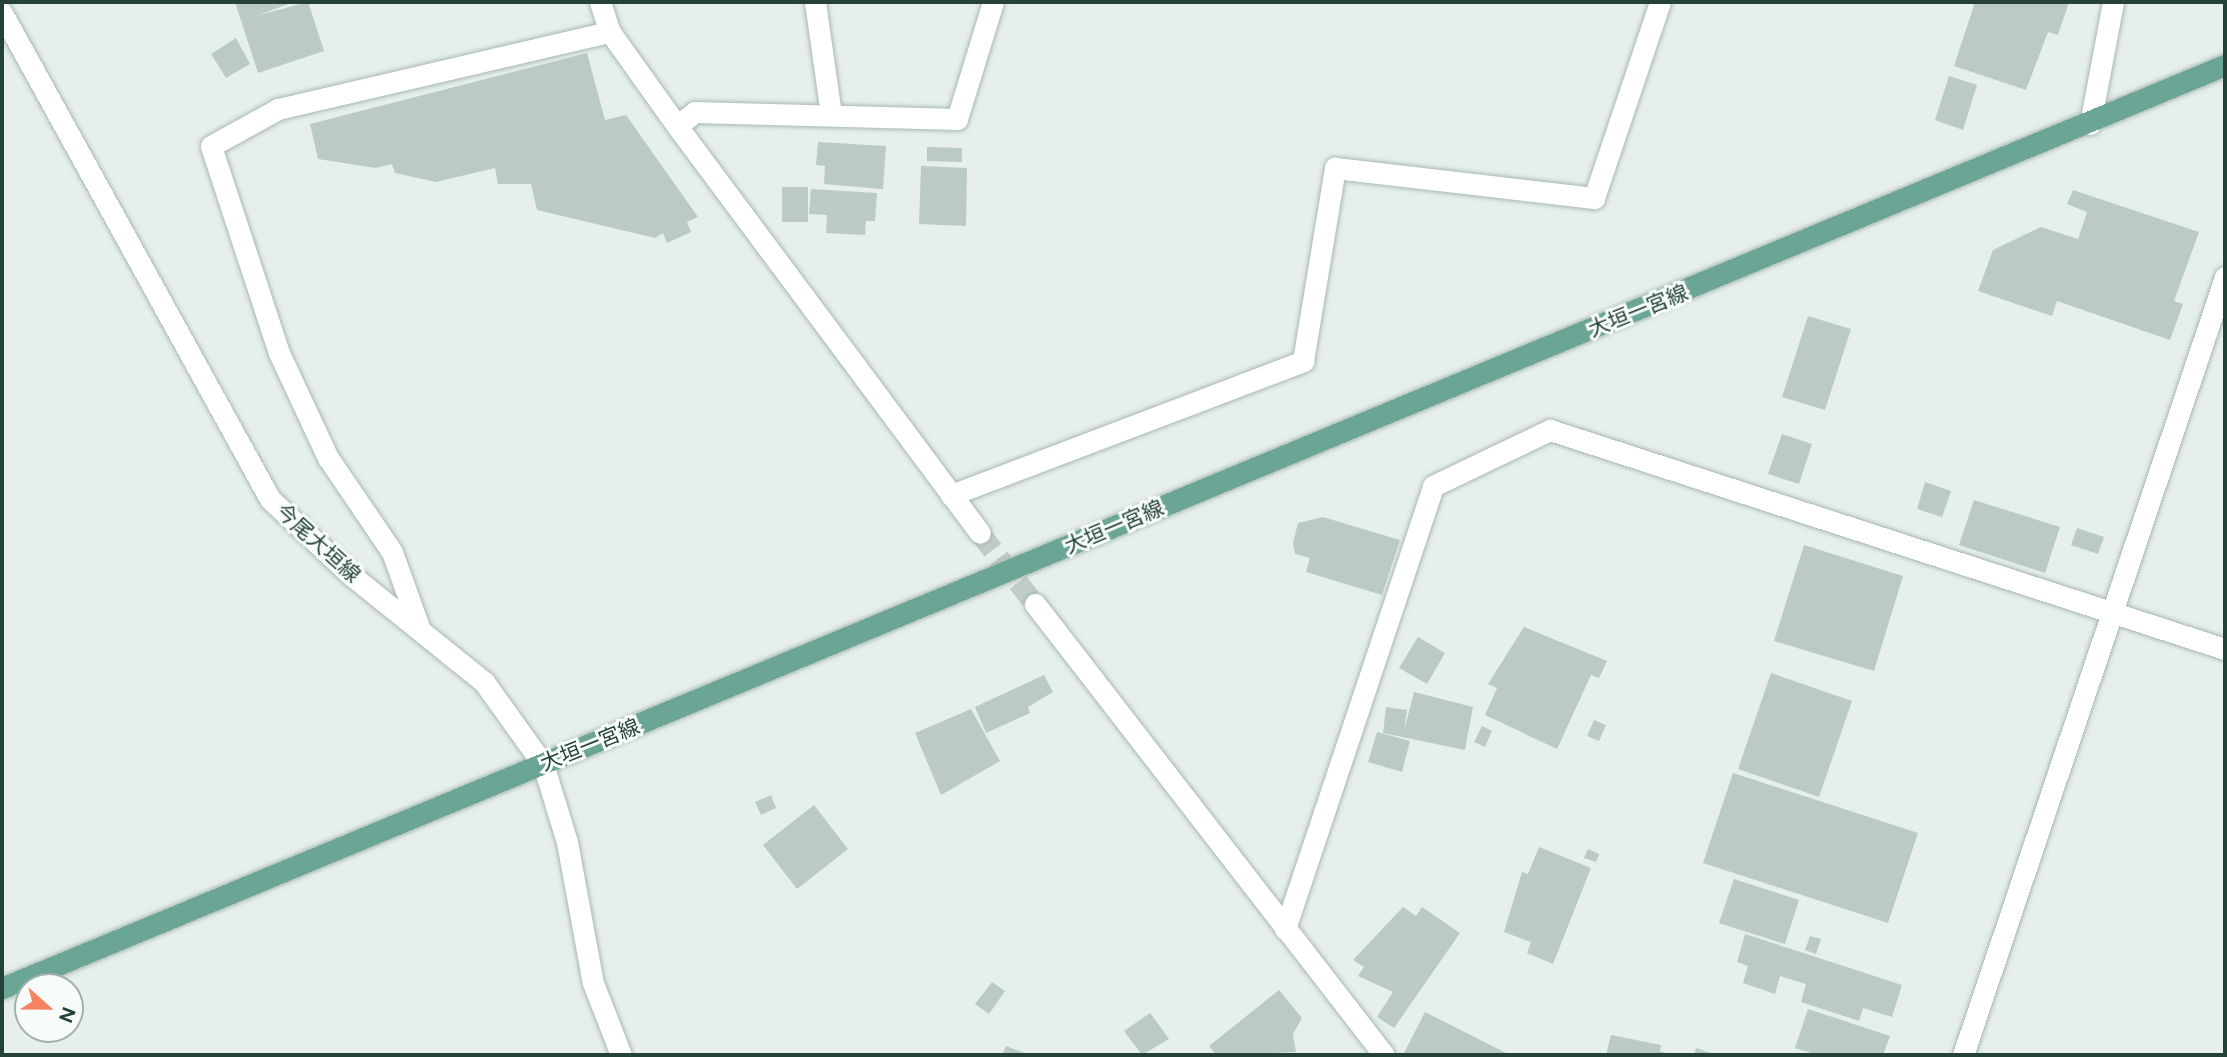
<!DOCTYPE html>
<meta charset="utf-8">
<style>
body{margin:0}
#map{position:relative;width:2227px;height:1057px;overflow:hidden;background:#e6efeb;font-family:Figtree,"Noto Sans JP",sans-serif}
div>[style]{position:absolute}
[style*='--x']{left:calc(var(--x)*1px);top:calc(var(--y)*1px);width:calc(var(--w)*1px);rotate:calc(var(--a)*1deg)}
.building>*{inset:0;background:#bbcac4}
.minor-tunnel>*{height:21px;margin-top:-10.5px;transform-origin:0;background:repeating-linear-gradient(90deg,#bfccc8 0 21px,transparent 0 31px)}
.roads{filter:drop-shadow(0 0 2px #a8b8b2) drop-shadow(0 0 2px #a8b8b2)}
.service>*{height:21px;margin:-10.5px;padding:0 10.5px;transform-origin:10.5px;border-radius:10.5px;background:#fff}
.minor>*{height:21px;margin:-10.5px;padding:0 10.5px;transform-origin:10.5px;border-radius:10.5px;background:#fff}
.secondary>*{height:21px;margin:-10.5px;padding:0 10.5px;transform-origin:10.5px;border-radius:10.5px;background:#fff}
.primary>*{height:21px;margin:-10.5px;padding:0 10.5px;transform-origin:10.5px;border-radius:10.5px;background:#6aa596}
span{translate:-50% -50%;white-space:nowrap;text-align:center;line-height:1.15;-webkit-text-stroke:6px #f7fbf9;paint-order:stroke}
.street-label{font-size:21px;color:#24423a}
.frame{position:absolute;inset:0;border:4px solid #24423a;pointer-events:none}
.north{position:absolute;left:14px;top:973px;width:70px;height:70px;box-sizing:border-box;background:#f7fbf9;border:2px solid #a3b1ad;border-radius:50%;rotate:111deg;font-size:19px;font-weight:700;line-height:28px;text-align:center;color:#24423a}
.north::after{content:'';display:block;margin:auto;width:24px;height:32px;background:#f4845f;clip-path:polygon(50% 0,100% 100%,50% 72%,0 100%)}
</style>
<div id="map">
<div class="building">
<div style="clip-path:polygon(235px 2px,294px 2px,256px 16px,308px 2px,324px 51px,258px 73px)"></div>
<div style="clip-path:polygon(1975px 2px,2069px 2px,2058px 35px,2048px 32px,2026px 90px,1954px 66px)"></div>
<div style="clip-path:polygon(236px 38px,250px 64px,226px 78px,211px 54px)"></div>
<div style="clip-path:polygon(587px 53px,605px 120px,626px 115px,698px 217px,687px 222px,691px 232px,667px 243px,663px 233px,655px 238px,537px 210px,531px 184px,498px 184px,495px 168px,436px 182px,395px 173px,392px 164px,376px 168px,318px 159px,310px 124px)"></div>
<div style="clip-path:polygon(1949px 76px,1977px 85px,1963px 130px,1935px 120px)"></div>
<div style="clip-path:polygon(818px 142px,886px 146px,883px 189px,824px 184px,825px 166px,816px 165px)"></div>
<div style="clip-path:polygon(927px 147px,962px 148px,962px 162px,927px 161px)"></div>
<div style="clip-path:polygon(921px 166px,967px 168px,966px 226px,919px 224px)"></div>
<div style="clip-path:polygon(782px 187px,808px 187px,808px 222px,782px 222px)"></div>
<div style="clip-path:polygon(811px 189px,877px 193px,875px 221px,866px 221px,865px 235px,826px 233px,827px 215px,809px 214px)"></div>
<div style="clip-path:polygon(2073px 190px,2199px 232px,2174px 301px,2183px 304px,2170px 340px,2057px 301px,2052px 316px,1978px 291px,1993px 250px,2041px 227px,2078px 239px,2087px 212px,2067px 204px)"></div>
<div style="clip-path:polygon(1808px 316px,1851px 329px,1825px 410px,1782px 397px)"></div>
<div style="clip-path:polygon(1782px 434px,1812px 444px,1799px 484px,1768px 474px)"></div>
<div style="clip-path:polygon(1925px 482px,1951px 491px,1942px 517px,1917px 509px)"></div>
<div style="clip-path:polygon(1974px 500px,2060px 527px,2045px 573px,1959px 545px)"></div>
<div style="clip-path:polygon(1323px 517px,1400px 540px,1382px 595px,1306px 572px,1310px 558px,1295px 554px,1293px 543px,1298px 523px)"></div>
<div style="clip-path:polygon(2077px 528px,2104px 537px,2098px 554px,2071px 545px)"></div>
<div style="clip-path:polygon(1804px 545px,1903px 576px,1874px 671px,1774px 641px)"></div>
<div style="clip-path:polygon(1524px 627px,1607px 661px,1599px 678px,1591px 675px,1557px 749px,1485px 715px,1497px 688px,1488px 684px)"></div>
<div style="clip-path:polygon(1418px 637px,1445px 653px,1427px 684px,1399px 668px)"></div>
<div style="clip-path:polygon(1771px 673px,1852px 701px,1819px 797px,1738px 769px)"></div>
<div style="clip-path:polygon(1044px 675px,1053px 692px,1028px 707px,1030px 713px,986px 733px,975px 707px)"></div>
<div style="clip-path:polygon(1414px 692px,1473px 707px,1465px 750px,1383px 733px,1386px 707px,1407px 710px,1404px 731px)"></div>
<div style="clip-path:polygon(971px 709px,1000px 761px,941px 795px,915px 733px)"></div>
<div style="clip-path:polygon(1594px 720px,1606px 725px,1599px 741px,1587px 736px)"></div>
<div style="clip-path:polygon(1482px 726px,1492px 731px,1485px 747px,1474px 742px)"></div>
<div style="clip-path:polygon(1377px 732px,1410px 741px,1402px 772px,1368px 762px)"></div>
<div style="clip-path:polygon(1733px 773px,1918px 833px,1888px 923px,1703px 863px)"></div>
<div style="clip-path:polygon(771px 795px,776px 808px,761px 815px,755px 802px)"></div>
<div style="clip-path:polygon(814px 805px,848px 849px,797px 889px,763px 845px)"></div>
<div style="clip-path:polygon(1539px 847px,1591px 868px,1553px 964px,1527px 953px,1531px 942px,1504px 932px,1522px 872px,1528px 874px)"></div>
<div style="clip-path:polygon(1588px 849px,1599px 854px,1596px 862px,1584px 858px)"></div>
<div style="clip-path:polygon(1734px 879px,1799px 900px,1785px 944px,1719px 923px)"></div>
<div style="clip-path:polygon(1403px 907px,1416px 916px,1422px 907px,1460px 933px,1394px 1028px,1377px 1017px,1393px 992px,1358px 976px,1364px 967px,1353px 960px)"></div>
<div style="clip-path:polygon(1745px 934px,1902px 985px,1892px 1017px,1863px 1008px,1859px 1021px,1801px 1002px,1806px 984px,1780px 976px,1775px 994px,1743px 983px,1748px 966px,1737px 962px)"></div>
<div style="clip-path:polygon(1810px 936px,1821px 939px,1816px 954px,1805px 950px)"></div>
<div style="clip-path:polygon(992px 982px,1005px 991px,989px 1014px,975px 1004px)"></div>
<div style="clip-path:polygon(1279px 990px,1302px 1018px,1293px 1034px,1296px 1052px,1216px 1055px,1209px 1046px)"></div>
<div style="clip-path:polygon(1808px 1009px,1890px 1036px,1883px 1055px,1818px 1055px,1795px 1048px)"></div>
<div style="clip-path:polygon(1425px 1012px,1510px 1055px,1403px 1055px)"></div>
<div style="clip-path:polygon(1150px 1013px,1169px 1039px,1142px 1055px,1124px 1031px)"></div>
<div style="clip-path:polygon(1611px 1035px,1661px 1045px,1660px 1051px,1672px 1055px,1606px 1055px)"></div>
<div style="clip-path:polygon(1006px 1046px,1030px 1055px,1002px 1055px)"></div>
<div style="clip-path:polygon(1696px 1048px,1717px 1055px,1694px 1055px)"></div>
</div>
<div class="minor-tunnel">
<div style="--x:980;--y:533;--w:90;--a:52.2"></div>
</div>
<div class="roads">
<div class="service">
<div style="--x:2090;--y:124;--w:124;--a:-79.3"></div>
<div style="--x:951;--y:495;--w:377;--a:-20.8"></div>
<div style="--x:1303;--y:361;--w:196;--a:-80.6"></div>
<div style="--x:1335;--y:168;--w:261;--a:6.6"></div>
<div style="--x:1594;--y:198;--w:207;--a:-71.4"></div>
</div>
<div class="minor">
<div style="--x:600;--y:2;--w:32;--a:72"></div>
<div style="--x:610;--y:32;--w:115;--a:54.5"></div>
<div style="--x:677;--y:126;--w:507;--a:53.33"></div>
<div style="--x:815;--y:2;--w:114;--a:81.9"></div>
<div style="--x:677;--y:126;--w:23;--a:-38"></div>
<div style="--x:695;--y:112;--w:262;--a:1.5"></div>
<div style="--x:957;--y:119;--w:122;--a:-72.9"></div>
<div style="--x:1035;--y:604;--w:570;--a:52.27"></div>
<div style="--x:419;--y:627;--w:80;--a:-109.8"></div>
<div style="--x:392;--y:552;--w:114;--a:-124.2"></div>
<div style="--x:328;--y:458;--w:116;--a:-115"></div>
<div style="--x:279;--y:353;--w:218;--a:-108.2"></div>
<div style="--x:211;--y:146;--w:77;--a:-28.9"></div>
<div style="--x:278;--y:109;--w:341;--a:-13.1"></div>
<div style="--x:1285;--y:929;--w:467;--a:-71.5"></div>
<div style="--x:1433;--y:486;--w:130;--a:-25.6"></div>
<div style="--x:1550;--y:430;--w:710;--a:17.98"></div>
<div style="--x:1963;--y:1055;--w:821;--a:-71.39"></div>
</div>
<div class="secondary">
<div style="--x:2;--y:13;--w:555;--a:61.13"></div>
<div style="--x:270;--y:499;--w:111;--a:43.2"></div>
<div style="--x:351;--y:575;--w:171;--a:38.8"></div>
<div style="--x:484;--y:682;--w:101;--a:54.3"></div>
<div style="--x:543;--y:764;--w:82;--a:72.9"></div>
<div style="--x:567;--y:842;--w:143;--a:79.6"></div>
<div style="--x:593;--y:983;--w:77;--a:68.7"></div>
</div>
<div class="primary">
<div style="--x:2;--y:988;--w:2407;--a:-22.55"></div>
</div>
</div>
<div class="street-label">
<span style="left:1638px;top:311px;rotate:-22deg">大垣一宮線</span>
<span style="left:1114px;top:527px;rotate:-23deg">大垣一宮線</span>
<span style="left:318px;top:543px;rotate:42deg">今尾大垣線</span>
<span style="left:590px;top:745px;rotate:-22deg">大垣一宮線</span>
</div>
<div class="frame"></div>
<div class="north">N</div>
</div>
